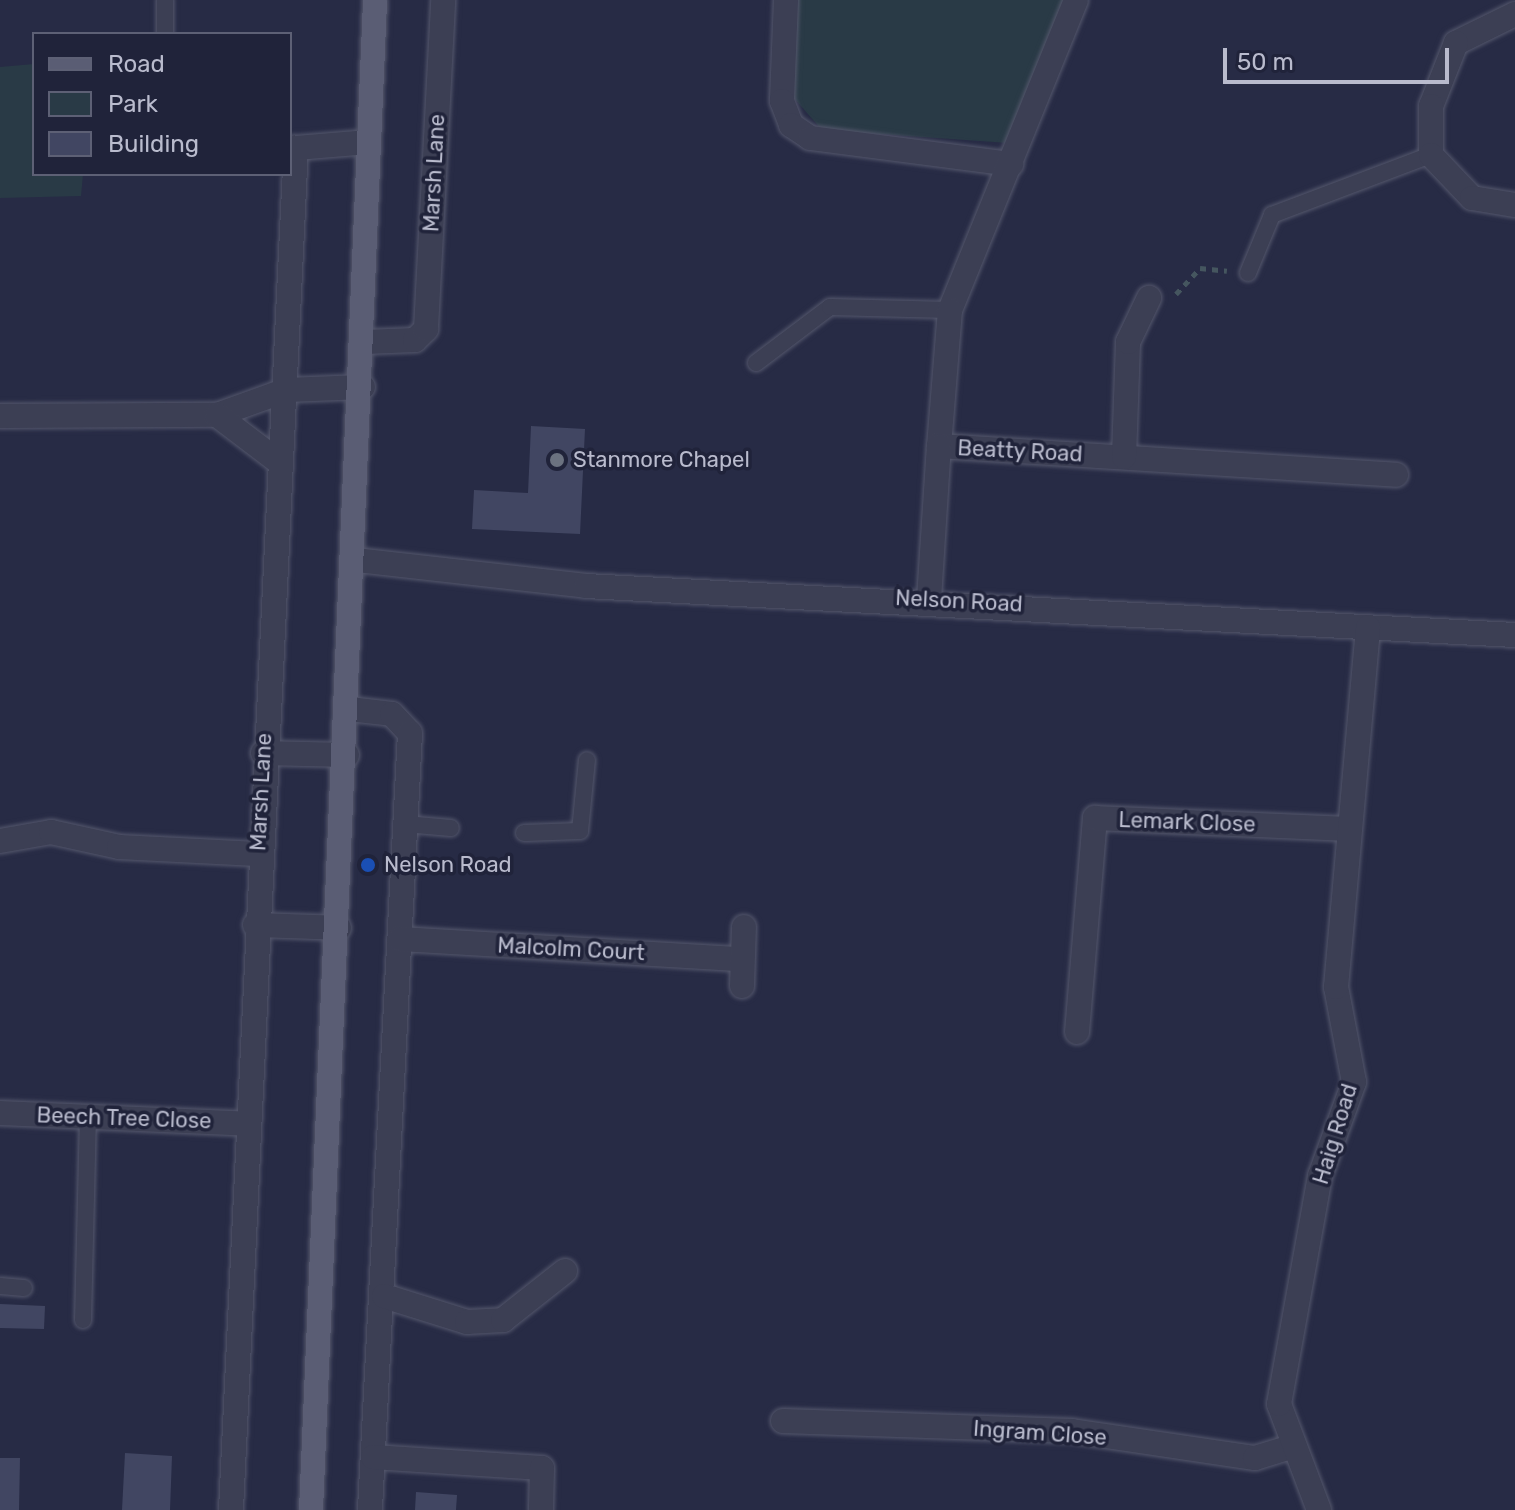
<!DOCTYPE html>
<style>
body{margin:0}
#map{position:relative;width:1515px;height:1510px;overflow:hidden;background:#272b45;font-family:Rubik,sans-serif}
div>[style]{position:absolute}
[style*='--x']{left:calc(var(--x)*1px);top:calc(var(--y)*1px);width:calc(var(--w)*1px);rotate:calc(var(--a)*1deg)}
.green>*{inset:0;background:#293a46}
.building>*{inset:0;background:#414662}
.path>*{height:5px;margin-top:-2.5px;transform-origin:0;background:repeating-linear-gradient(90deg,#45565f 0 6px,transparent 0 12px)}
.roads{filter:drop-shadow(0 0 2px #54576c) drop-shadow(0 0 2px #54576c)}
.lane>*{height:16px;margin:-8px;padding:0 8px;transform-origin:8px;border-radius:8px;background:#3c3f54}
.street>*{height:24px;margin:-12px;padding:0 12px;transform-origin:12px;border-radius:12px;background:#3c3f54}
.primary>*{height:24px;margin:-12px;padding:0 12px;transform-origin:12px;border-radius:12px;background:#5a5d74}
.dots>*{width:22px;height:22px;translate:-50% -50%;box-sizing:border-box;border:4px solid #20233a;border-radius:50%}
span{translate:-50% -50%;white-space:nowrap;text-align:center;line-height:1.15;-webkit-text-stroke:7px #20233a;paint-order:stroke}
.street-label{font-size:22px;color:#b9bbcd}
.poi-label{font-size:22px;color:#b9bbcd}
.left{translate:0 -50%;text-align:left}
.legend{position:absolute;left:32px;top:32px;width:260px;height:144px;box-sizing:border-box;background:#20233a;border:2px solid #5d6075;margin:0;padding:10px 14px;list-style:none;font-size:24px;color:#b9bbcd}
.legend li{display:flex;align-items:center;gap:16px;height:40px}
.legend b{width:40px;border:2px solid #5d6075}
.scale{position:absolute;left:1223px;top:48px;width:226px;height:36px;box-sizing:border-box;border:4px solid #b9bbcd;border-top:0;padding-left:10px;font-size:24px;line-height:28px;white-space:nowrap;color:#b9bbcd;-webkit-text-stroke:6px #20233a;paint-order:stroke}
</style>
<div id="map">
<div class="green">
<div style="clip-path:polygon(798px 0,1064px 0,1008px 143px,822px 130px,793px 97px)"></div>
<div style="clip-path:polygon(34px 64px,34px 174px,83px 174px,81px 196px,0 198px,0 67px)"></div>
</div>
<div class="building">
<div style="clip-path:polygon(531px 426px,585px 429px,580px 534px,472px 529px,474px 490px,528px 493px)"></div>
<div style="clip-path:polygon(0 1304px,45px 1306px,44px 1329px,0 1328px)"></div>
<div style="clip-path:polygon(125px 1453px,172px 1456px,170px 1510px,122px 1510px)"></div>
<div style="clip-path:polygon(0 1458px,20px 1458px,19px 1510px,0 1510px)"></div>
<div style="clip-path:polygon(416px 1492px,457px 1495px,456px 1510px,415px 1510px)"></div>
</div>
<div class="path">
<div style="--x:1176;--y:294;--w:35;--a:-47"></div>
<div style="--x:1200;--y:268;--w:27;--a:6"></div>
</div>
<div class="roads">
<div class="lane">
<div style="--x:165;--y:34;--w:34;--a:-90"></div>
<div style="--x:1248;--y:273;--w:63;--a:-67.5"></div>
<div style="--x:1272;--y:215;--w:170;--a:-20.7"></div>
<div style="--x:756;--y:363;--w:93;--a:-37.1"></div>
<div style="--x:830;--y:307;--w:120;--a:1.4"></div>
<div style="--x:405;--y:824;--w:46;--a:5"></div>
<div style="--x:524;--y:833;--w:56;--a:-2"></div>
<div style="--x:580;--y:831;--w:71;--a:-84.4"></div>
<div style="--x:0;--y:1286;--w:24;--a:5"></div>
<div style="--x:83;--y:1320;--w:203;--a:-88.6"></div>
</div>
<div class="street">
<div style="--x:786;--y:0;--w:101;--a:92.3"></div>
<div style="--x:782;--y:101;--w:26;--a:69"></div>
<div style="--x:791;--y:125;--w:23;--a:34"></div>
<div style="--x:810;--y:138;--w:203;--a:7.4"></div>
<div style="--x:1076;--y:0;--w:335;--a:112.1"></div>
<div style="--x:950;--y:310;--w:136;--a:94.6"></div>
<div style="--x:939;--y:446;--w:458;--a:3.6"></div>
<div style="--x:1515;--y:14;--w:66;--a:153.8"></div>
<div style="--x:1456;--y:43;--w:68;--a:111.6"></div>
<div style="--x:1431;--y:106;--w:49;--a:90"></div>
<div style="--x:1431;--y:155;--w:59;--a:46.4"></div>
<div style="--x:1472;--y:198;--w:44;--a:9.2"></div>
<div style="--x:365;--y:342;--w:50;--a:-2.3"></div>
<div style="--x:415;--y:340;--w:16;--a:-45"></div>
<div style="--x:426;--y:329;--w:329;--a:-87"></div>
<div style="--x:217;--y:415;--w:74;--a:-19.7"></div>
<div style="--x:287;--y:390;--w:76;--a:-2.3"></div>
<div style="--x:0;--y:416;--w:217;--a:-0.3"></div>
<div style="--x:217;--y:415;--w:78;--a:37.2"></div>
<div style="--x:1124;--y:457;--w:115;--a:-88"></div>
<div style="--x:1128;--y:342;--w:49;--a:-64.5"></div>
<div style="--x:356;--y:560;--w:231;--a:6.4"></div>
<div style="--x:586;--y:586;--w:930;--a:3.02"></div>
<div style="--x:929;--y:599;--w:153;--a:-86.3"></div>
<div style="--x:349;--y:709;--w:43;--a:6.6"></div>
<div style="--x:392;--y:714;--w:26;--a:47"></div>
<div style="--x:410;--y:733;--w:778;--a:92.95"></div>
<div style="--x:263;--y:753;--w:84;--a:1.4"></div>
<div style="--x:0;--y:841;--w:52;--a:-10"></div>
<div style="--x:51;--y:832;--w:70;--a:12.4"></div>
<div style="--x:119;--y:847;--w:138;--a:2.9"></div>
<div style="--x:255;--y:925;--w:84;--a:2"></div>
<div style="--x:400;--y:939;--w:342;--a:3.4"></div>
<div style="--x:742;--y:986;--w:59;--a:-88.1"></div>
<div style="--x:1077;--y:1032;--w:215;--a:-85.2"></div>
<div style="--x:1095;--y:818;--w:254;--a:2.5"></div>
<div style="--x:0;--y:1113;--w:248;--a:2.5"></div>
<div style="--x:384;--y:1296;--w:87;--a:17.4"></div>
<div style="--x:467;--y:1322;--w:36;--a:-3"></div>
<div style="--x:503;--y:1320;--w:79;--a:-38.3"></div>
<div style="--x:783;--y:1421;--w:289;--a:2"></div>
<div style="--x:1072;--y:1431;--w:185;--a:8.4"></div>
<div style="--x:1255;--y:1458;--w:41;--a:-17.1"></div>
<div style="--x:373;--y:1457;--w:169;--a:3.7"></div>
<div style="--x:542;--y:1468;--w:42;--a:91.4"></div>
<div style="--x:231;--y:1510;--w:1364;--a:-87.27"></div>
<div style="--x:296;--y:148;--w:73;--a:-4.7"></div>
<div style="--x:1319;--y:1510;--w:113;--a:-110.7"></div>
<div style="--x:1279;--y:1404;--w:232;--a:-79.8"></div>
<div style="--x:1320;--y:1176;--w:100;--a:-70.1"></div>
<div style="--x:1354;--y:1082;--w:97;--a:-100.7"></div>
<div style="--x:1336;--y:987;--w:361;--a:-84.9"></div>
</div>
<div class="primary">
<div style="--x:311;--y:1510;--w:1511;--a:-87.57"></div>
</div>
</div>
<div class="dots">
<div style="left:557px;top:460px;background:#6b7280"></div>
<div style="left:368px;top:865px;background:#1a4fb4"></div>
</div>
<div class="street-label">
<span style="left:434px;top:173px;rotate:-87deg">Marsh Lane</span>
<span style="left:1020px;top:451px;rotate:3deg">Beatty Road</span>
<span style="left:959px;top:601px;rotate:3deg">Nelson Road</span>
<span style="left:261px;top:792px;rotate:-87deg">Marsh Lane</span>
<span style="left:1187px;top:822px;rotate:2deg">Lemark Close</span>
<span style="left:571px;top:949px;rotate:3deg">Malcolm Court</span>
<span style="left:124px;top:1118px;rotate:2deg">Beech Tree Close</span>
<span style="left:1335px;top:1134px;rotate:-73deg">Haig Road</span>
<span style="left:1040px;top:1433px;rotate:4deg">Ingram Close</span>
</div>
<div class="poi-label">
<span class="left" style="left:573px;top:460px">Stanmore Chapel</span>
<span class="left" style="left:384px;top:865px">Nelson Road</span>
</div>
<ul class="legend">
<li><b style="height:10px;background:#5a5d74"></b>Road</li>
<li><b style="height:22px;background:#293a46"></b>Park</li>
<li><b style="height:22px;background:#414662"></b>Building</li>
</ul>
<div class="scale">50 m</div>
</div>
